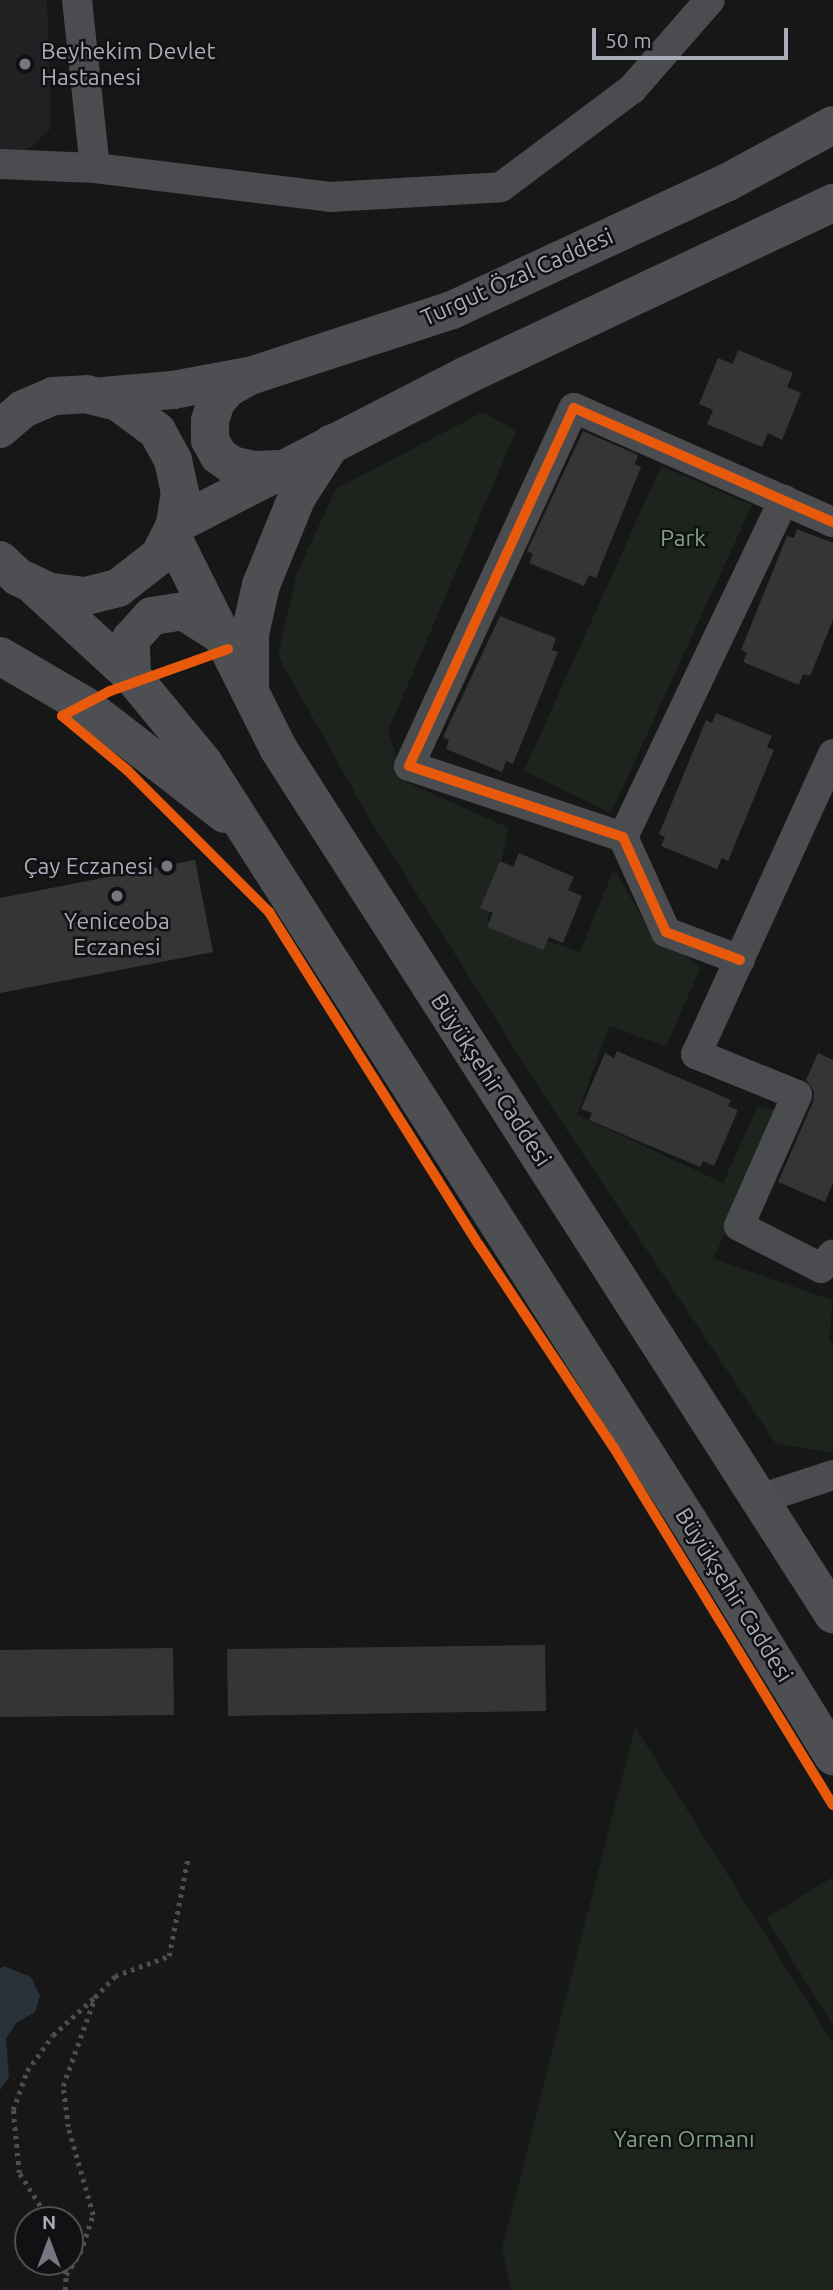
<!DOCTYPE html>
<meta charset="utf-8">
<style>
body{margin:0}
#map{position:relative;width:833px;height:2290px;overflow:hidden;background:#171717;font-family:Ubuntu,sans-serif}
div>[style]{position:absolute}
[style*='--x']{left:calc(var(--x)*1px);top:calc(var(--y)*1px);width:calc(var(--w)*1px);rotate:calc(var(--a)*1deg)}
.built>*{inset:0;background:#212123}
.green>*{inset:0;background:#1d241e}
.water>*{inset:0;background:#2a3239}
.building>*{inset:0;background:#353536}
.path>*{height:4.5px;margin-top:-2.25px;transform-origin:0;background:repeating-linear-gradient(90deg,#4d4e52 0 3.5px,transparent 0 8.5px)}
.street>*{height:30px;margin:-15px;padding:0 15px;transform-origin:15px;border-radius:15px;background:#4b4c50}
.primary>*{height:38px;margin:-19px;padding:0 19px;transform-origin:19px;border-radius:19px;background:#4d4f52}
.cycleway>*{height:10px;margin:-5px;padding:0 5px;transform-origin:5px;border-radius:5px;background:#e8590c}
.dots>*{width:19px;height:19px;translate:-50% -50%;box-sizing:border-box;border:4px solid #111113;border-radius:50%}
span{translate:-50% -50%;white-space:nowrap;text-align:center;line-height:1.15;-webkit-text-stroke:5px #111113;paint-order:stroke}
.poi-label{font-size:23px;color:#a8adb8}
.left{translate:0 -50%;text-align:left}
.right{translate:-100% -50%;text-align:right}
.street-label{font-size:23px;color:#a8adb8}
.park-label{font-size:23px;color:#7fa381}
.north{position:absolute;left:14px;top:2206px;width:70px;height:70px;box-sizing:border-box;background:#111113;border:2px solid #4d4f55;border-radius:50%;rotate:0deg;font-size:19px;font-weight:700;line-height:28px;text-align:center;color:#a8adb8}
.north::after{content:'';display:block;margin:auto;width:24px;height:32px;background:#757880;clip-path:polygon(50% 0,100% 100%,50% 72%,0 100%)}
.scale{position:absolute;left:592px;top:28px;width:196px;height:32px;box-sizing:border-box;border:4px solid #a8adb8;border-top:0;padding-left:9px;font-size:21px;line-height:24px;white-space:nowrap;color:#a8adb8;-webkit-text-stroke:5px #111113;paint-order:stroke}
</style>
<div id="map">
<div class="built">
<div style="clip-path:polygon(0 0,47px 0,51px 128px,21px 156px,0 154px)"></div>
</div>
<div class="green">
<div style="clip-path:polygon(483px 412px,516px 431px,388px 731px,404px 781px,509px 828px,487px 921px,580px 952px,614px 869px,650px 931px,701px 967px,666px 1046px,609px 1026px,577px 1115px,723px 1183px,758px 1106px,781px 1111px,713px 1259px,833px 1300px,829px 1341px,833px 1343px,833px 1453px,776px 1444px,539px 1088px,368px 816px,278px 656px,297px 573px,336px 489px)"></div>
<div style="clip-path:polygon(661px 466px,752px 505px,611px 813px,524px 771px)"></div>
<div style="clip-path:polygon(635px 1727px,833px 2043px,833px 2290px,511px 2290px,502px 2249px)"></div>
<div style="clip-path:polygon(833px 1877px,833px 2025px,766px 1918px)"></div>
</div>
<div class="water">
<div style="clip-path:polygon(4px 1966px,31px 1977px,40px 1996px,35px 2012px,16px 2023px,6px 2039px,9px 2077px,0 2090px,0 1969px)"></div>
</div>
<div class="building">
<div style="clip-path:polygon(738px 350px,793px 373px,787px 387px,801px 393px,782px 440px,768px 433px,762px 447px,707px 424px,713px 410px,699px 404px,718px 358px,733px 364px)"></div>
<div style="clip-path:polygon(583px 431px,638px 455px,635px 464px,641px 467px,596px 578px,589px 575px,584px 586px,529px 563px,533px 554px,527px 551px)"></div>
<div style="clip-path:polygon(797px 529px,833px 543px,833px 620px,810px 676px,803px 674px,799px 685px,743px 662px,747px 653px,741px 650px,787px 536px,794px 538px)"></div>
<div style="clip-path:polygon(500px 616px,556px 638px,552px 650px,558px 652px,513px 764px,506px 761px,502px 772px,446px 749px,449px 740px,443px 737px)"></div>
<div style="clip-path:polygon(716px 713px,772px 736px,767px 747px,774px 750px,728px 861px,722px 858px,717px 869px,661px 846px,665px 837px,659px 834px,706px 720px,712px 723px)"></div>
<div style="clip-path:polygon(519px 853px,574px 877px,568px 890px,582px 896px,563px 943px,549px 937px,543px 950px,487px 927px,493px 913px,480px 908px,500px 861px,513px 867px)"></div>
<div style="clip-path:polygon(195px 860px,213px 952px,0 993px,0 898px)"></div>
<div style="clip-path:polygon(617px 1051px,731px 1100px,728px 1106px,738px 1110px,714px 1166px,703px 1161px,700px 1167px,589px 1120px,592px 1113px,581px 1109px,605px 1053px,614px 1058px)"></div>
<div style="clip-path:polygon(818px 1053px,833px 1060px,833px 1183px,825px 1202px,778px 1182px,813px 1102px,814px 1092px,806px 1080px)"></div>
<div style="clip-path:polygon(545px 1645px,546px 1711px,228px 1716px,227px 1649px)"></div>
<div style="clip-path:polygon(173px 1648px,174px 1715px,0 1717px,0 1650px)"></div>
</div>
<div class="path">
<div style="--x:49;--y:2220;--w:56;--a:-122.6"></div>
<div style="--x:19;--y:2173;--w:63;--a:-95.4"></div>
<div style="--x:13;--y:2110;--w:41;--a:-70.3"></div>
<div style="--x:27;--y:2071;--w:44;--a:-54.2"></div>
<div style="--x:53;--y:2035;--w:57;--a:-42.1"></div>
<div style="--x:66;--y:2262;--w:12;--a:90"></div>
<div style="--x:65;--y:2290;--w:15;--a:-86"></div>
<div style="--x:66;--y:2275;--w:26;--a:-58"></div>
<div style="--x:80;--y:2253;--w:40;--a:-71.1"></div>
<div style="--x:93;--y:2215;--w:91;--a:-105.9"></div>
<div style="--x:68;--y:2127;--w:41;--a:-97"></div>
<div style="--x:63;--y:2086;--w:95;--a:-70.2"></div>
<div style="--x:95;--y:1997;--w:29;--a:-46"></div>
<div style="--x:115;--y:1976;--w:58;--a:-20.3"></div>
<div style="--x:169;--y:1956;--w:101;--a:-79.1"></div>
</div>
<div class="street">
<div style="--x:77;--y:0;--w:169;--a:83.9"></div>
<div style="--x:0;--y:164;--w:95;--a:2.4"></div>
<div style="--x:95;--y:168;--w:237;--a:7"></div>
<div style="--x:330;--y:197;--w:171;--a:-3.3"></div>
<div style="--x:501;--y:187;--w:164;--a:-36.8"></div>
<div style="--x:632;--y:89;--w:118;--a:-48.8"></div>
<div style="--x:833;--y:754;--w:330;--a:114.5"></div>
<div style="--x:696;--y:1054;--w:109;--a:22.1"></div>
<div style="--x:797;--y:1095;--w:143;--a:113.9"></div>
<div style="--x:739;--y:1226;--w:92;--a:27.1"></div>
<div style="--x:821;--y:1268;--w:18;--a:-49"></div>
<div style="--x:623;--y:837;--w:374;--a:-64.5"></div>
<div style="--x:740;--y:960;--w:79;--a:-159.3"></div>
<div style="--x:666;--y:932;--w:104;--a:-114.4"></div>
<div style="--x:623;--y:837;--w:225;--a:-161.6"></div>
<div style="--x:409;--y:766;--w:394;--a:-65.3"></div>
<div style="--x:574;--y:408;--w:283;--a:23.8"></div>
<div style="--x:760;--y:1499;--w:77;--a:-18.2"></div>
</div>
<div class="primary">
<div style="--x:248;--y:377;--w:23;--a:151"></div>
<div style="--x:228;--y:388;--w:18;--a:131"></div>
<div style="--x:216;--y:402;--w:19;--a:108"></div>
<div style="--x:210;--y:420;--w:20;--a:90"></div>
<div style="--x:210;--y:440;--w:18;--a:61"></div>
<div style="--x:219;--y:456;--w:16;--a:35"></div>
<div style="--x:232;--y:465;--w:22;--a:13"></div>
<div style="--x:253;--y:470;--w:27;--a:-2"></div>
<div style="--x:103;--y:396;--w:70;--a:-4.9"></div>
<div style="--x:173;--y:390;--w:81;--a:-10.6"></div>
<div style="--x:253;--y:375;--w:209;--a:-18.1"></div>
<div style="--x:452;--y:310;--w:304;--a:-24.9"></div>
<div style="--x:728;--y:182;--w:119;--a:-28.5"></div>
<div style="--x:0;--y:429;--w:30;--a:-41"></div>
<div style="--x:23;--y:409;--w:33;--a:-23"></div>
<div style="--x:53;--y:396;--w:33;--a:-3"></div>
<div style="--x:86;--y:394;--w:33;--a:14"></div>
<div style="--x:118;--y:402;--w:49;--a:36.6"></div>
<div style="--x:157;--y:431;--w:33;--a:61"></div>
<div style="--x:173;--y:460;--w:33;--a:78"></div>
<div style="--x:180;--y:492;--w:33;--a:99"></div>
<div style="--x:175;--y:525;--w:35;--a:117"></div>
<div style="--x:159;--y:556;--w:52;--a:142"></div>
<div style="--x:118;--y:588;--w:34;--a:166"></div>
<div style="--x:85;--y:596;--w:35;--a:-173"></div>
<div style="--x:50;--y:592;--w:35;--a:-155"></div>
<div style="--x:18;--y:577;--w:25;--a:-137"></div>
<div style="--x:175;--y:525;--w:326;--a:-27.2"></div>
<div style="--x:465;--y:376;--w:407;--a:-25.2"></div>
<div style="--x:171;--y:534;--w:239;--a:63.4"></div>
<div style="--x:278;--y:748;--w:1029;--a:57.35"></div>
<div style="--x:34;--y:586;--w:133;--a:42.6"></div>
<div style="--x:132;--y:676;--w:112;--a:50.5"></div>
<div style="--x:203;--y:762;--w:902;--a:57.4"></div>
<div style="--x:689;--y:1522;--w:275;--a:58.4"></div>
<div style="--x:0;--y:656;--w:97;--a:30.3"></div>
<div style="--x:84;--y:705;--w:178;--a:37.7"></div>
<div style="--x:132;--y:676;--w:37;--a:-92"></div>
<div style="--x:131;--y:639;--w:31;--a:-48"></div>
<div style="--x:152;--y:616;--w:31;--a:-9"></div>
<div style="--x:183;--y:611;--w:41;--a:32.2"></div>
<div style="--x:250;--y:686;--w:52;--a:-90"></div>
<div style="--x:250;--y:634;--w:50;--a:-77.3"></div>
<div style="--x:261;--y:585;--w:95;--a:-67.8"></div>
<div style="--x:297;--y:497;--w:64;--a:-57.1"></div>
</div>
<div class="cycleway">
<div style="--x:228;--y:649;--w:125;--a:160.4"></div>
<div style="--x:110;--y:691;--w:54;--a:152.5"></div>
<div style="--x:62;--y:716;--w:85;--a:39.7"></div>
<div style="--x:127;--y:770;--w:201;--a:45"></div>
<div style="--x:269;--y:912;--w:394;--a:57.8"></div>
<div style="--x:479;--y:1245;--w:244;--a:56.4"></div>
<div style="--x:614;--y:1448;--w:419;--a:58.5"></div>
<div style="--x:740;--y:960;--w:79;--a:-159.3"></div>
<div style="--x:666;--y:932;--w:104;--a:-114.4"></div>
<div style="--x:623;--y:837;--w:225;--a:-161.6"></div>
<div style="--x:409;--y:766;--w:394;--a:-65.3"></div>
<div style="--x:574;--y:408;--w:283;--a:23.8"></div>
</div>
<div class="dots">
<div style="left:25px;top:64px;background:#757880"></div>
<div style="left:167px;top:866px;background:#757880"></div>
<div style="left:117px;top:896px;background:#757880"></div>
</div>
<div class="poi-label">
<span class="left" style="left:41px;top:64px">Beyhekim Devlet<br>Hastanesi</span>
<span class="right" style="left:153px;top:866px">Çay Eczanesi</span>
<span style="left:117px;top:934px">Yeniceoba<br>Eczanesi</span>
</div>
<div class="street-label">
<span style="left:517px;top:277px;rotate:-24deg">Turgut Özal Caddesi</span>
<span style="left:491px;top:1080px;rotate:57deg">Büyükşehir Caddesi</span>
<span style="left:734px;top:1595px;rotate:58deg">Büyükşehir Caddesi</span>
</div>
<div class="park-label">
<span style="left:683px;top:538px">Park</span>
<span style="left:684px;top:2139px">Yaren Ormanı</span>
</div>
<div class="north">N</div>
<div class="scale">50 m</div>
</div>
